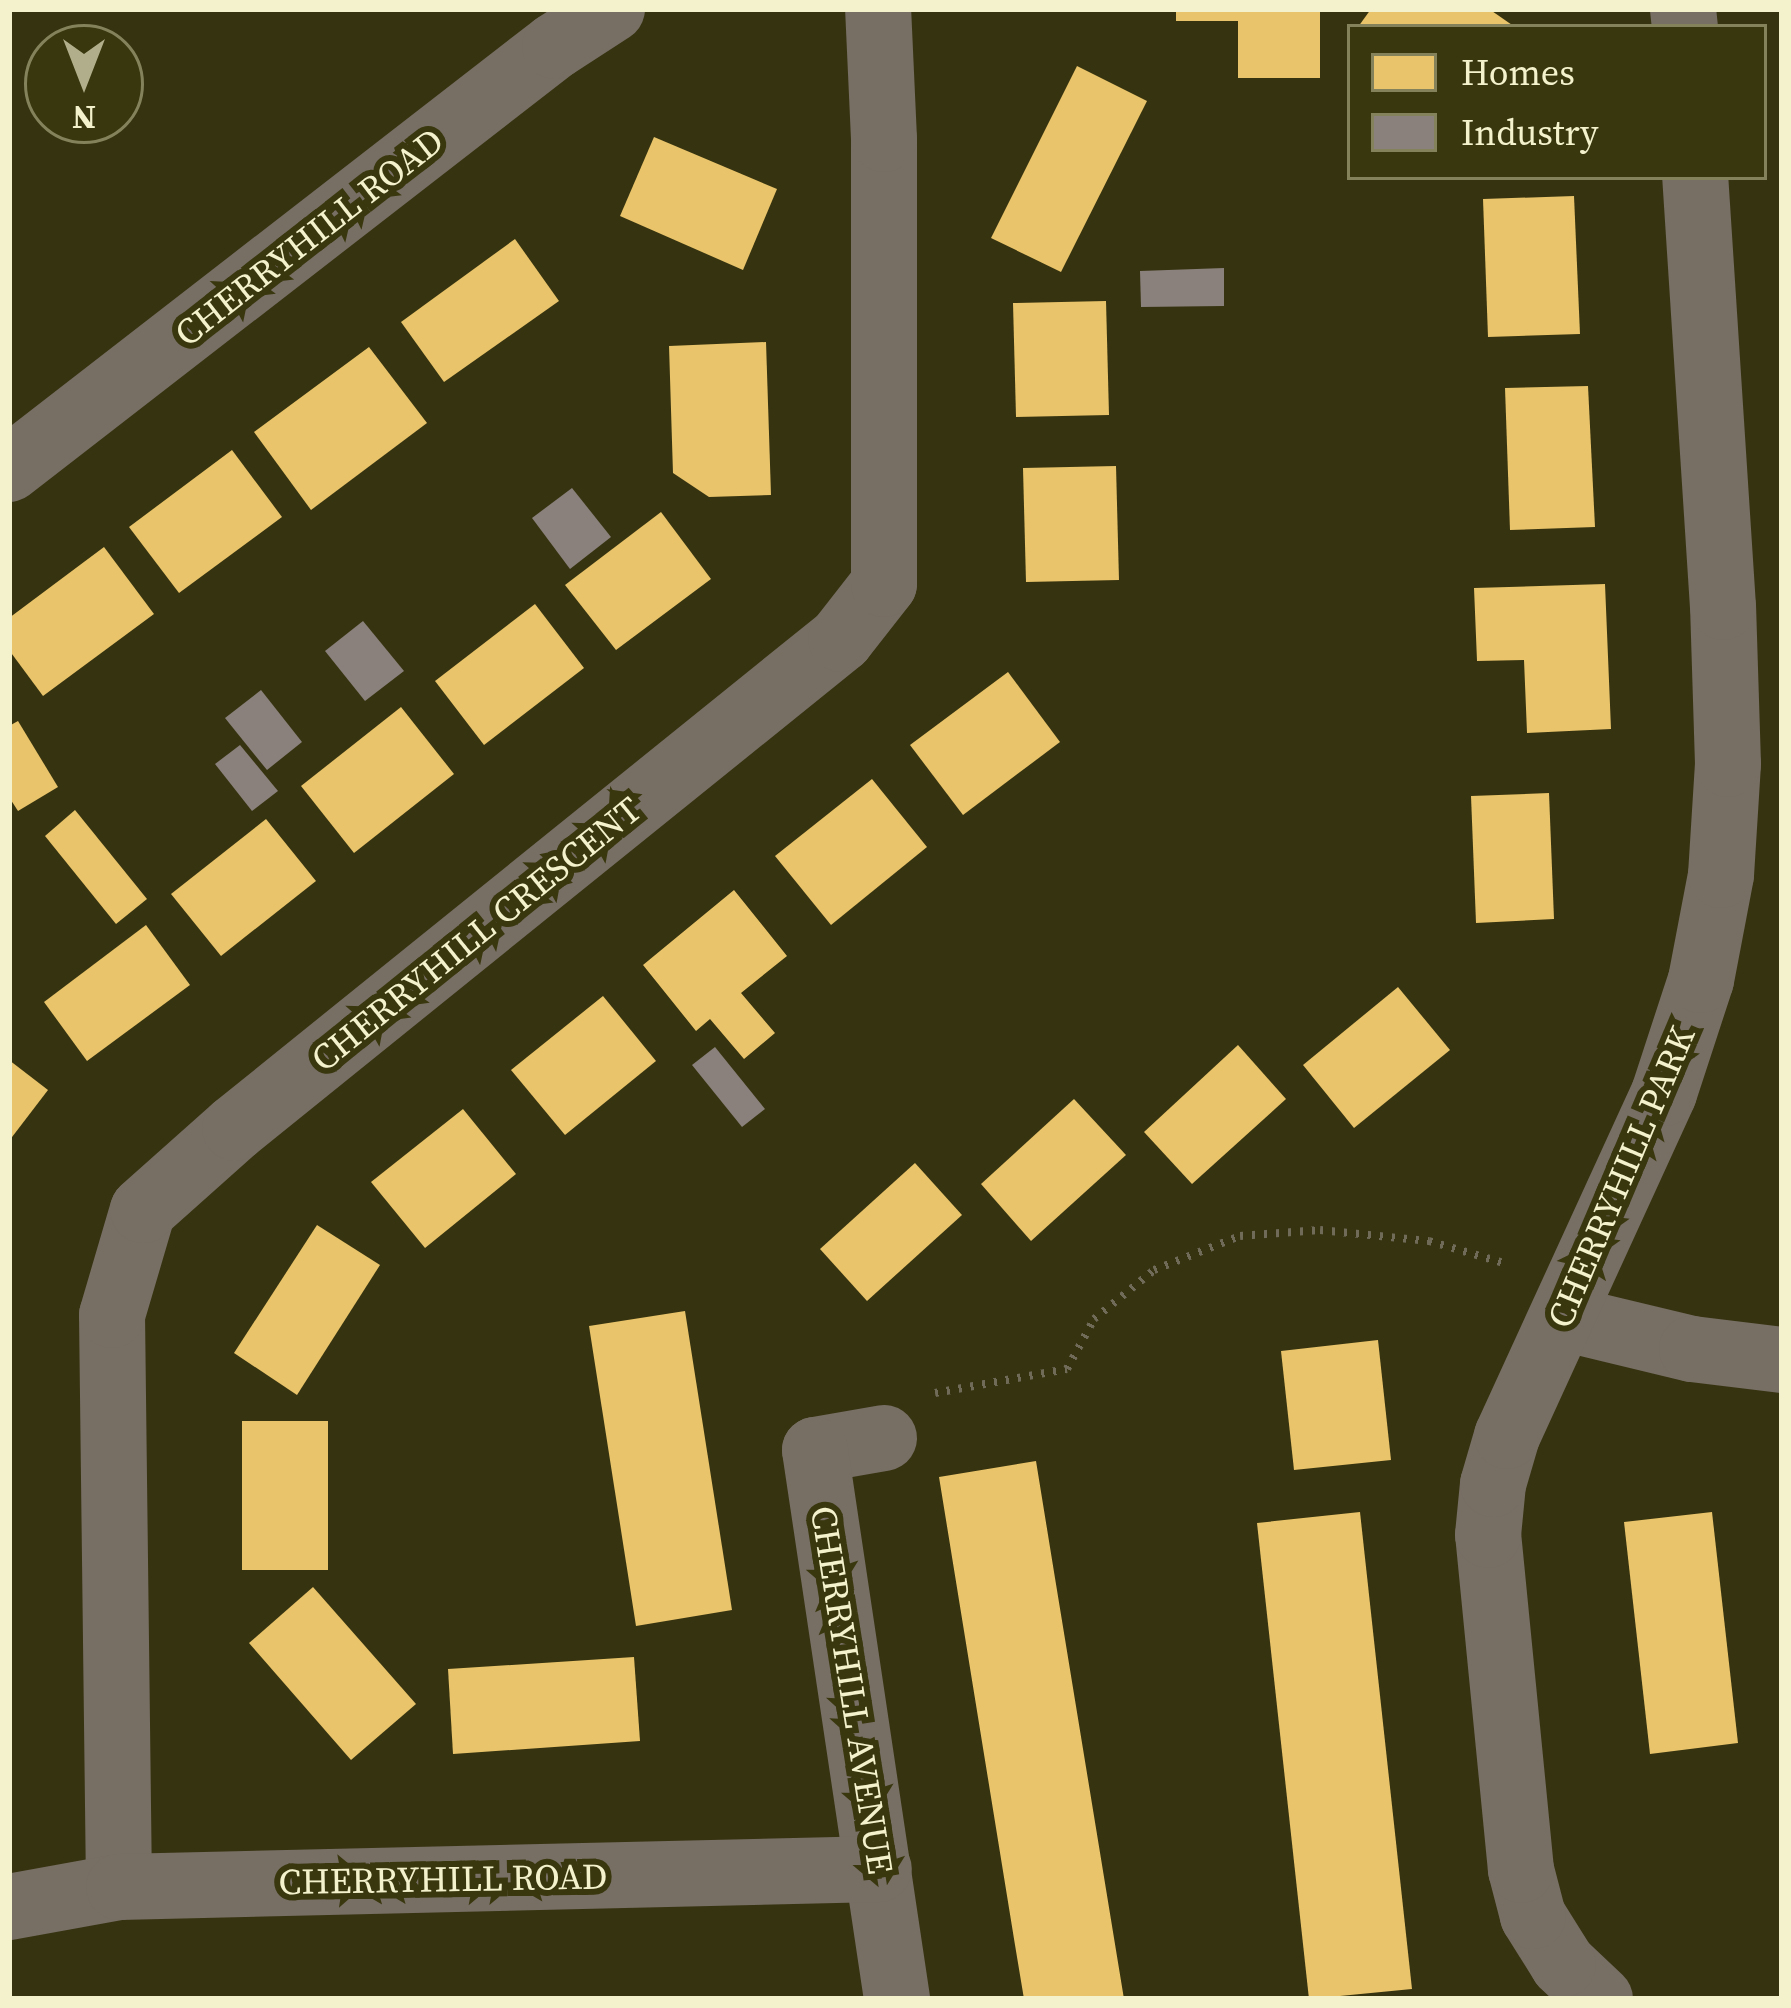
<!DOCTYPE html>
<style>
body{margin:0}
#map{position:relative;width:1791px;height:2008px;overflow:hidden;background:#363310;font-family:"Source Serif 4",serif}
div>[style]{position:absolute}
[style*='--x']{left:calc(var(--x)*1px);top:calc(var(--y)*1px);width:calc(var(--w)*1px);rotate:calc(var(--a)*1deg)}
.homes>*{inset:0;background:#e9c46a}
.industry>*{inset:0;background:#8a817c}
.path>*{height:8px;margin-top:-4px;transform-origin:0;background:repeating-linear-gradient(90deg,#706a59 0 3px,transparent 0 12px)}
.minor>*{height:66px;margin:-33px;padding:0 33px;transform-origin:33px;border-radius:33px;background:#776e64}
span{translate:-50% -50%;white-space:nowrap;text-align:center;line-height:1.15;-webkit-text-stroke:12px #39370e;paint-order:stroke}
.street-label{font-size:36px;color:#f3f2cd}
.frame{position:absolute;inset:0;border:12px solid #f3f2cd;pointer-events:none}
.legend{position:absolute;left:1347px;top:24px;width:420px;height:156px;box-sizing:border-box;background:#39370e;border:3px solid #83825a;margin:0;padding:15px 21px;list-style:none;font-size:36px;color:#f3f2cd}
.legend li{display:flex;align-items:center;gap:24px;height:60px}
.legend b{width:60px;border:3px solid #83825a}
.north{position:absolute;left:24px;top:24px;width:120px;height:120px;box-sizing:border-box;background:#39370e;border:3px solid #83825a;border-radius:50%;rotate:180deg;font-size:33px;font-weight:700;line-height:48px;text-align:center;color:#f3f2cd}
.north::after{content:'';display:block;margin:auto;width:42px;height:54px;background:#b1af8b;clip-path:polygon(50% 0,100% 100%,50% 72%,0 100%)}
</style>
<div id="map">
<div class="homes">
<div style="clip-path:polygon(1176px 9px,1320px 9px,1320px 78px,1238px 78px,1238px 21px,1176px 21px)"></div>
<div style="clip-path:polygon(1371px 9px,1489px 9px,1515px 27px,1358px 27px)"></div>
<div style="clip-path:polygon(1077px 66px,1147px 101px,1061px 272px,991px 238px)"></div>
<div style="clip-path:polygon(654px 137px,777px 189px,743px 270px,620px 216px)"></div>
<div style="clip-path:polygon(1574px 196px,1580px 334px,1488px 337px,1483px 199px)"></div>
<div style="clip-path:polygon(515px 239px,559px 301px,444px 382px,401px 322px)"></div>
<div style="clip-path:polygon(1106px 301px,1109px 415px,1016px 417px,1013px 303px)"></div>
<div style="clip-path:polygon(766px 342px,771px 495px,709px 497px,673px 473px,669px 346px)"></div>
<div style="clip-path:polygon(369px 347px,427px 423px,311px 510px,254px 432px)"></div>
<div style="clip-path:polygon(1588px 386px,1595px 527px,1510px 530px,1505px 388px)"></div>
<div style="clip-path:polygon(232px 450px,282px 517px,179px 593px,129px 527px)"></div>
<div style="clip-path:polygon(1116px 466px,1119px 580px,1026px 582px,1023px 468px)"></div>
<div style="clip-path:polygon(661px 512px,711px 579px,616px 650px,565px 585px)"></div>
<div style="clip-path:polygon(104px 547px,154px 614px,43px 696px,9px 650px,9px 618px)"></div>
<div style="clip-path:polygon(1605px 584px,1611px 729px,1527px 733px,1524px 660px,1477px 661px,1474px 588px)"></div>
<div style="clip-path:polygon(535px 604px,584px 668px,484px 745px,435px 681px)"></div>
<div style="clip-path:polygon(1008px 672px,1060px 742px,963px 815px,910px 745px)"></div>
<div style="clip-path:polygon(401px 707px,454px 774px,354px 853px,301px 786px)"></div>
<div style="clip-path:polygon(18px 721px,58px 787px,18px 811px,9px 797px,9px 726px)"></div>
<div style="clip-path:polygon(872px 779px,927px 847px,831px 925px,775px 856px)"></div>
<div style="clip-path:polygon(1549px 793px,1554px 919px,1476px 923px,1471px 796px)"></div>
<div style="clip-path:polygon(75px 810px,147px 899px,116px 924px,45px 836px)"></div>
<div style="clip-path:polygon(266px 819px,316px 881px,221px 956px,171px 894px)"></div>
<div style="clip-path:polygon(734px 890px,787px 956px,741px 993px,775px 1033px,744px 1059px,710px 1019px,696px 1031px,643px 965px)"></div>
<div style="clip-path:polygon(146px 925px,190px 985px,87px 1061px,44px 1002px)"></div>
<div style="clip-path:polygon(1398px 987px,1450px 1050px,1354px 1128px,1303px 1065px)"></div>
<div style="clip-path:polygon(603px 996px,656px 1061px,565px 1135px,511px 1070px)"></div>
<div style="clip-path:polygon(1238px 1045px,1286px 1099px,1192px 1184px,1144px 1132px)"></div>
<div style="clip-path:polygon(9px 1060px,48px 1090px,9px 1141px)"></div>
<div style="clip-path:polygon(1074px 1099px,1126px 1155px,1031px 1241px,981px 1184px)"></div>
<div style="clip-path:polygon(463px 1109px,516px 1174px,425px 1248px,371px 1182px)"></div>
<div style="clip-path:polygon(915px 1163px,962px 1215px,867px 1301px,820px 1249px)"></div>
<div style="clip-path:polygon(317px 1225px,380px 1265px,297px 1395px,234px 1353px)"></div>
<div style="clip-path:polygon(685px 1311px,732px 1610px,636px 1626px,589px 1326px)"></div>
<div style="clip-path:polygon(1378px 1340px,1391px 1460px,1294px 1470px,1281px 1351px)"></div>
<div style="clip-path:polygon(242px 1421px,328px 1421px,328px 1570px,242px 1570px)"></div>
<div style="clip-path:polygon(1036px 1461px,1055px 1578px,1124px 1999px,1024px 1999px,1015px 1945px,939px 1477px)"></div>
<div style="clip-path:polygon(1360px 1512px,1412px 1989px,1309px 1999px,1257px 1523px)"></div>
<div style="clip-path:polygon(1712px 1512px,1738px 1743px,1650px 1754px,1624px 1522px)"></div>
<div style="clip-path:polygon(313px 1587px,416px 1704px,351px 1760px,249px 1643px)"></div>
<div style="clip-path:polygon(634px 1657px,640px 1741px,453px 1754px,448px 1669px)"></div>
</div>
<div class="industry">
<div style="clip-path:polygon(1224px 268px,1224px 306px,1141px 307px,1140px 271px)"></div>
<div style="clip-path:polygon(572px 488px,611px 537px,570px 569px,532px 518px)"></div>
<div style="clip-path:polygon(363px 621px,404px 671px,365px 701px,325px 651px)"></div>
<div style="clip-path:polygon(261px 690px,302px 742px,267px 770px,225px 718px)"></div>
<div style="clip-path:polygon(240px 745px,278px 791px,252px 811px,215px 764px)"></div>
<div style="clip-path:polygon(715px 1047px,765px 1109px,742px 1127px,692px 1065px)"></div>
</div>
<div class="path">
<div style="--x:935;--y:1393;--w:134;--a:-10.3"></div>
<div style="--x:1067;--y:1369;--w:57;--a:-61.6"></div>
<div style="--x:1094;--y:1319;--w:77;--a:-39.2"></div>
<div style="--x:1154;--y:1270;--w:92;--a:-21.6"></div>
<div style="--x:1240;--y:1236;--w:80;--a:-4.3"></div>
<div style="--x:1320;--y:1230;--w:110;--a:5.8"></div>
<div style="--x:1429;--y:1241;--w:81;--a:16.4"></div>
</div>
<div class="minor">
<div style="--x:1683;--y:9;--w:18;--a:84"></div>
<div style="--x:9;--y:469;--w:691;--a:-37.77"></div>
<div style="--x:555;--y:46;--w:68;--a:-33"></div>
<div style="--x:1563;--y:1318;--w:133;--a:13.5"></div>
<div style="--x:1692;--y:1349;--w:91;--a:7"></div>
<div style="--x:884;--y:1438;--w:70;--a:170.1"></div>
<div style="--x:815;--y:1450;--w:555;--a:81.5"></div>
<div style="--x:119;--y:1887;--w:572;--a:-90.7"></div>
<div style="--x:112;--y:1315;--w:109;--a:-73.6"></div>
<div style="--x:143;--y:1210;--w:123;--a:-41.7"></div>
<div style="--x:235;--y:1128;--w:779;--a:-38.9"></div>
<div style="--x:841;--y:639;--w:70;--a:-52"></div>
<div style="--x:884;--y:584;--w:445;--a:-90"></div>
<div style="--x:884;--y:139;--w:130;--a:-92.6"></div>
<div style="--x:9;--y:1907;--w:112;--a:-10.3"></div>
<div style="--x:119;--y:1887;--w:760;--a:-1.36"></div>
<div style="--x:1600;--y:1999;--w:51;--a:-136.6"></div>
<div style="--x:1563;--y:1964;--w:57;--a:-122"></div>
<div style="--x:1533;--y:1916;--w:48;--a:-104.6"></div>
<div style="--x:1521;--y:1870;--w:337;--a:-95.6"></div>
<div style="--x:1488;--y:1535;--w:51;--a:-84.4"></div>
<div style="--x:1493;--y:1484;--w:50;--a:-73.7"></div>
<div style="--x:1507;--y:1436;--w:377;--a:-65.4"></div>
<div style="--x:1664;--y:1093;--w:119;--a:-71.9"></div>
<div style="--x:1701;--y:980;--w:107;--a:-79.2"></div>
<div style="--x:1721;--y:875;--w:111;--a:-86.4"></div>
<div style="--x:1728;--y:764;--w:157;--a:-91.8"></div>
<div style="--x:1723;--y:607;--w:431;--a:-93.7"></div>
</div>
<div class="street-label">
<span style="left:309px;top:237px;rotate:-38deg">CHERRYHILL ROAD</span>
<span style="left:476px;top:934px;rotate:-39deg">CHERRYHILL CRESCENT</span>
<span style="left:1621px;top:1177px;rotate:-67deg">CHERRYHILL PARK</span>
<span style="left:852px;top:1690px;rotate:81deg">CHERRYHILL AVENUE</span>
<span style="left:443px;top:1879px;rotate:-1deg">CHERRYHILL ROAD</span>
</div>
<div class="frame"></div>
<ul class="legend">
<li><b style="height:33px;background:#e9c46a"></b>Homes</li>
<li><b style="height:33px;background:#8a817c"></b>Industry</li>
</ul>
<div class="north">N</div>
</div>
